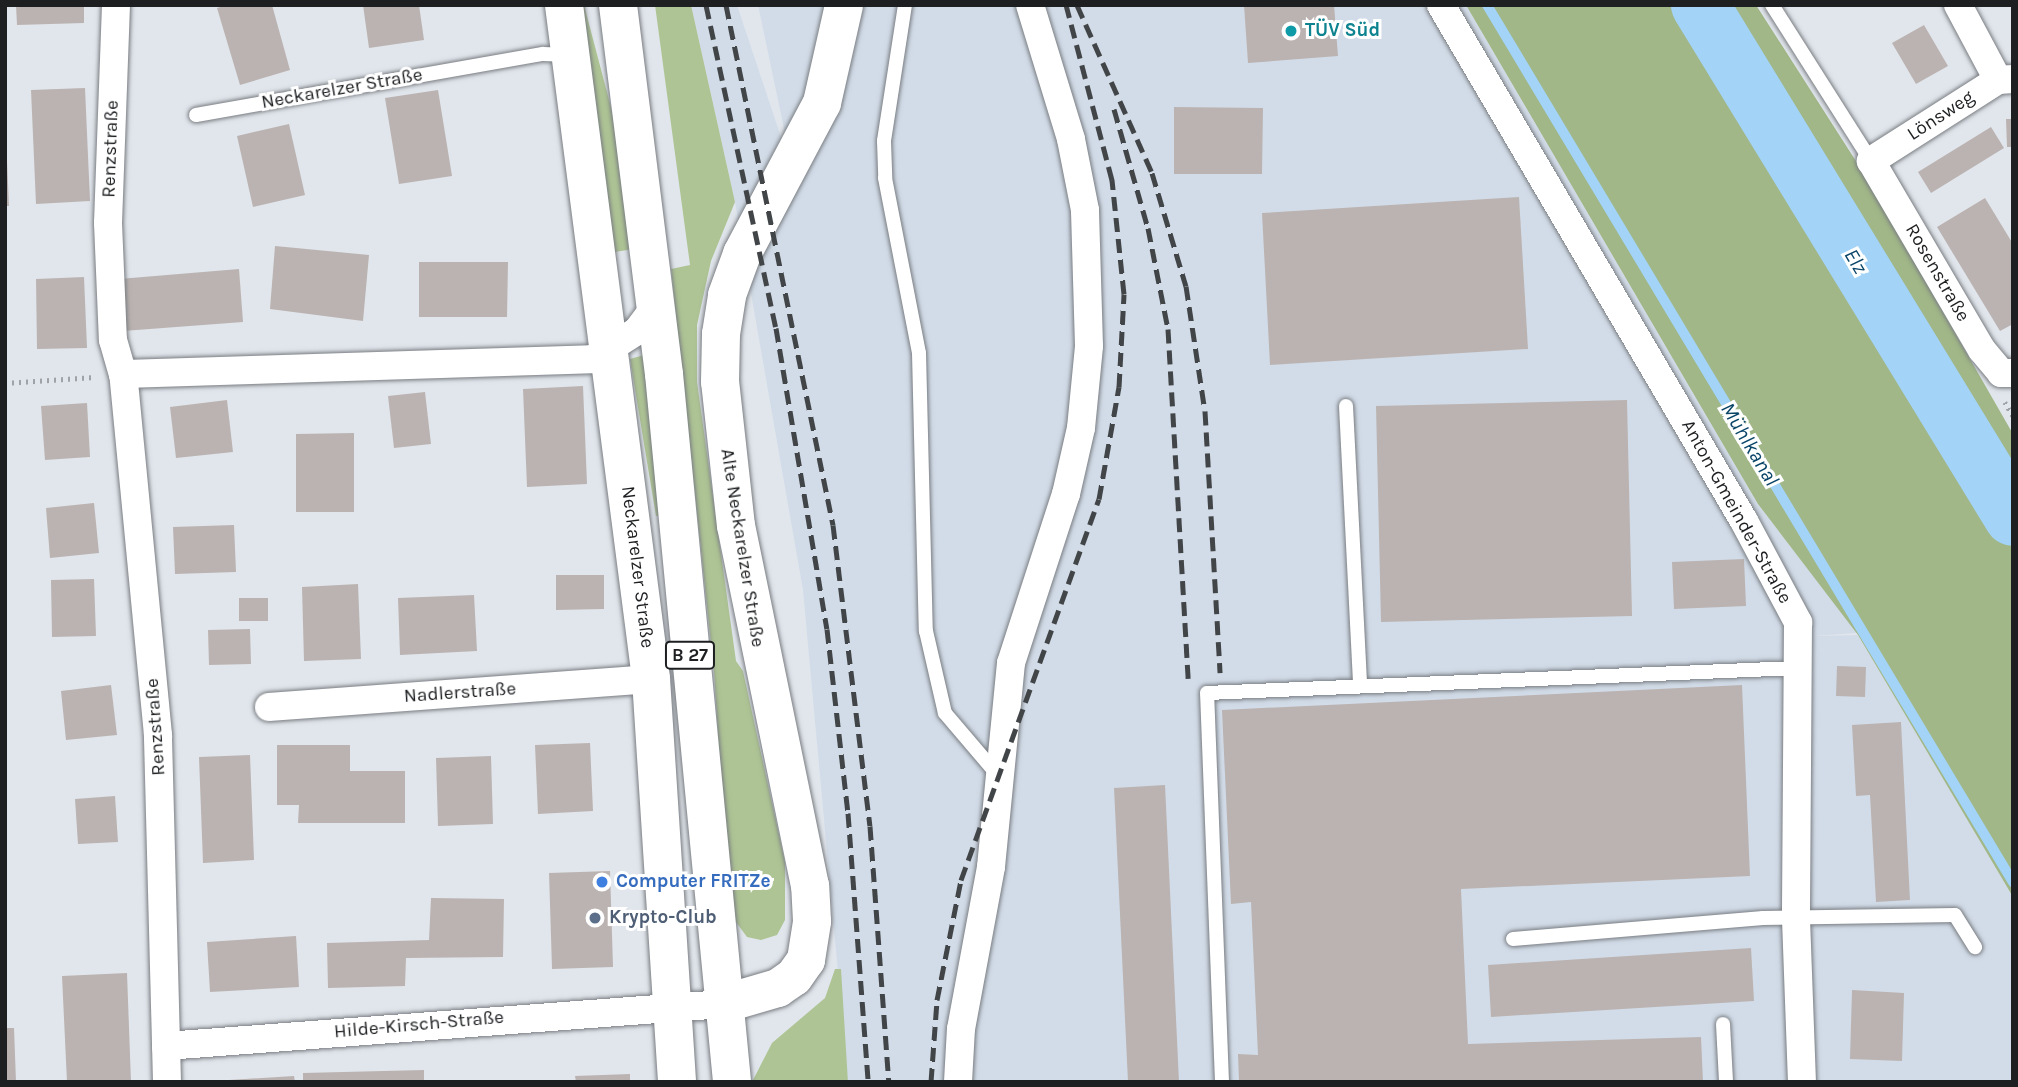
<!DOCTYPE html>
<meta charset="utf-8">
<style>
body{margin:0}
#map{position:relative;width:2018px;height:1087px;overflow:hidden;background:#e1e6ec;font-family:Karla,sans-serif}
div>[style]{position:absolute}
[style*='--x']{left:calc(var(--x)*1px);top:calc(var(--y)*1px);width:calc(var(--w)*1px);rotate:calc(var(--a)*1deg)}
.built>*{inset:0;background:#d2dce8}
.green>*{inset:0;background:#aec494}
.forest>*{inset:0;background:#a1b787}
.stream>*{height:10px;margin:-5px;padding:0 5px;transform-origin:5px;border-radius:5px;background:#a3d3f7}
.river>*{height:58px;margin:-29px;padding:0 29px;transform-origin:29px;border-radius:29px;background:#a3d3f7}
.building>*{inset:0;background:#bbb3b1}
.path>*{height:4.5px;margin-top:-2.25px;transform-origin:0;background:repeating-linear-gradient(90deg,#9fa3a7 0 2px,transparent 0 7px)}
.roads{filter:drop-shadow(0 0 2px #797d82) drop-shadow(0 0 2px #797d82)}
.lane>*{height:14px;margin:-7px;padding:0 7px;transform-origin:7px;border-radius:7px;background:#fff}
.street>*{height:28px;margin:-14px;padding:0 14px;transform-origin:14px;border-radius:14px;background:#fff}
.secondary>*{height:38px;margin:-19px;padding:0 19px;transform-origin:19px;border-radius:19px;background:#fff}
.primary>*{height:38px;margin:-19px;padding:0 19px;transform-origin:19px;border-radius:19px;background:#fff}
.rail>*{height:5px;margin-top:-2.5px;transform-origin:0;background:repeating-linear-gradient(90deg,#424547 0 14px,transparent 0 21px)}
.dots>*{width:19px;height:19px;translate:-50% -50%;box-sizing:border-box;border:4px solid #fff;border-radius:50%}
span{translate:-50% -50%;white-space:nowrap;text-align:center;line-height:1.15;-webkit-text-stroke:6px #fff;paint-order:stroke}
.shield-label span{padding:2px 5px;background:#fff;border:2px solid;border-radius:5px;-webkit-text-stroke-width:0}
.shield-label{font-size:18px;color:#1d1f21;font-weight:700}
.culture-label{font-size:19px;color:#0d838f;font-weight:700}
.left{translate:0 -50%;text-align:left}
.street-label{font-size:19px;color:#1d1f21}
.shop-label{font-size:19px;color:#366cbe;font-weight:700}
.service-label{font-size:19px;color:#4e5e75;font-weight:700}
.water-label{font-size:21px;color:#0a4568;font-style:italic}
.frame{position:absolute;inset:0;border:7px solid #1d1f21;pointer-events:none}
</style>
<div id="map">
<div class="built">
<div style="clip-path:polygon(691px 5px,737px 5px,794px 176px,758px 5px,1466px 5px,1758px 504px,1857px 633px,1812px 636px,1858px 635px,2013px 897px,2013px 1082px,848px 1082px,803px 590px,735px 202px)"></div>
</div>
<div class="green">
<div style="clip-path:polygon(578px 5px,584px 5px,613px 115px,633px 249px,615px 252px)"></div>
<div style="clip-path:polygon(655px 5px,691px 5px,735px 202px,711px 261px,697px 325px,697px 382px,736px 661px,743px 671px,785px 862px,785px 920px,777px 935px,761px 940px,747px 937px,730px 914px,714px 672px,671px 269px,690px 265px)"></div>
<div style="clip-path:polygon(644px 355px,665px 515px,656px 516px,630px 359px)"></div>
<div style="clip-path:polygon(835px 969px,841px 969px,848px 1082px,752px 1082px,772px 1043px,825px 998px)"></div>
</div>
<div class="forest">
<div style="clip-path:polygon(1466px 5px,1756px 5px,1861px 169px,2013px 434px,2013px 897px,1858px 635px,1758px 504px)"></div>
</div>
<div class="stream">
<div style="--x:1487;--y:5;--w:1023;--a:59.05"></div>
</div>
<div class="river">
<div style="--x:1700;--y:5;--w:600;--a:58.56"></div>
</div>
<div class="building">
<div style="clip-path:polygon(16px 5px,84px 5px,84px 23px,17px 25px)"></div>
<div style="clip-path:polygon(227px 5px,272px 5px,290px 70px,240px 85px,217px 8px)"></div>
<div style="clip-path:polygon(363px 5px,419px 5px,424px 40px,369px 48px)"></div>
<div style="clip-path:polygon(1244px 5px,1334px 5px,1338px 56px,1248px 63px)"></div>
<div style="clip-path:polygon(1924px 25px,1948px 66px,1916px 84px,1892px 43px)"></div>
<div style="clip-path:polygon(85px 88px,90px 201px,36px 204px,31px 90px)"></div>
<div style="clip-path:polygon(438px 90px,452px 176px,399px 184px,385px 98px)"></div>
<div style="clip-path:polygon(1174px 107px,1263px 108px,1262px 174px,1174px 174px)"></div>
<div style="clip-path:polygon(2006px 119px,2013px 119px,2013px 147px,2007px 147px)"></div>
<div style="clip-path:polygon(289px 124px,305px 195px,253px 207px,237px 136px)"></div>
<div style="clip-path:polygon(1991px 127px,2004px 148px,1931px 193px,1918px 172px)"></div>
<div style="clip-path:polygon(5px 161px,7px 161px,9px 206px,5px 206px)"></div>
<div style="clip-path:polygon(1519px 197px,1528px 349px,1270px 365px,1262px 213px)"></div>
<div style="clip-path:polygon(1985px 198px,2013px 244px,2013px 324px,2000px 331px,1937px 227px)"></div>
<div style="clip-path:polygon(275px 246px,369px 255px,363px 321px,270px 309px)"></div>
<div style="clip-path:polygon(419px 262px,508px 262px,507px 317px,419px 317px)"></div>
<div style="clip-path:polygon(239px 269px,243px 322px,123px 331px,119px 279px)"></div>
<div style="clip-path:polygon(84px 277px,87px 348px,37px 349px,36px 279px)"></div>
<div style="clip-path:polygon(583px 386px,587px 484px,527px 487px,523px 389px)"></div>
<div style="clip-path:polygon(425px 392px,431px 444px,394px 448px,388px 396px)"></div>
<div style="clip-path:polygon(227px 400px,233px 452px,176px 458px,170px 407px)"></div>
<div style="clip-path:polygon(1627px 400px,1632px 616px,1381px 622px,1376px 406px)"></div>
<div style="clip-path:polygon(87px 403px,90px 457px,45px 460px,41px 406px)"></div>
<div style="clip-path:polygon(354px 433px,354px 512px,296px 512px,296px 434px)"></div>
<div style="clip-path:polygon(94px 503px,99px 553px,50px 558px,46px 508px)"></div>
<div style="clip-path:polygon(234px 525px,236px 572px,175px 574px,173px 527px)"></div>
<div style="clip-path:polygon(1744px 559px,1746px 606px,1674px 609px,1672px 562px)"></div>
<div style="clip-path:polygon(556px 575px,604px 575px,604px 609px,556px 610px)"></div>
<div style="clip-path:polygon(94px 579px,96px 636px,52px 637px,51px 580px)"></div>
<div style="clip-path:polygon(358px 584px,361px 659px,304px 661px,302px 587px)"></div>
<div style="clip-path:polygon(474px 595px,477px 651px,400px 655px,398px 598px)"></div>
<div style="clip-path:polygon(239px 598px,268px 598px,268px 621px,239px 621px)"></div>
<div style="clip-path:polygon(250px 629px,251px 664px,209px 665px,208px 630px)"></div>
<div style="clip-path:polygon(1837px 666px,1866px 667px,1865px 697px,1836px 696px)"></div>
<div style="clip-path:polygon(111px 685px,117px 735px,66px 740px,61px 691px)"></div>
<div style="clip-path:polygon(1742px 685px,1750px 876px,1461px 889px,1468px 1044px,1701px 1037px,1703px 1082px,1239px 1082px,1238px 1054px,1258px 1055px,1251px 902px,1231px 904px,1222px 710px)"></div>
<div style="clip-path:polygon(1901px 722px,1910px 900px,1876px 902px,1870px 795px,1856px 796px,1852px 725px)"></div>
<div style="clip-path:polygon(590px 743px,593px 811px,538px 814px,535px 745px)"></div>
<div style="clip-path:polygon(277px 745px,350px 745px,350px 771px,405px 771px,405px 823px,298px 823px,299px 805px,277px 805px)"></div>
<div style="clip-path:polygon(250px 755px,254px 860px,203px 863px,199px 757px)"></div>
<div style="clip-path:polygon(491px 756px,493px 824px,438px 826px,436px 758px)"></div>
<div style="clip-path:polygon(1165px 785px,1179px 1082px,1128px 1082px,1114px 788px)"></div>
<div style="clip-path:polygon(115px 796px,118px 842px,78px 844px,75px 799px)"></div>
<div style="clip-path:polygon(610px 871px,613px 967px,552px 969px,549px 873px)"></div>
<div style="clip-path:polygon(431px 898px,504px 899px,503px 957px,406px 958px,405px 986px,328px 988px,327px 943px,429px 940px)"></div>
<div style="clip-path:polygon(296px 936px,299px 987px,210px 992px,207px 942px)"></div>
<div style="clip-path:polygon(1751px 948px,1754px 1001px,1491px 1017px,1488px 965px)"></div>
<div style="clip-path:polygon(127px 973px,131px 1082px,67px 1082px,62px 976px)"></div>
<div style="clip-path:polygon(1852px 990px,1904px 993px,1902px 1061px,1850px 1059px)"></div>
<div style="clip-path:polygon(5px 1028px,14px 1028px,16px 1082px,5px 1082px)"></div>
<div style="clip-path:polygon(424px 1070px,424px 1082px,303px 1082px,303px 1073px)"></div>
<div style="clip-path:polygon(630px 1074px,630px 1082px,576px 1082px,575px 1076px)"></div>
<div style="clip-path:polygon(294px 1076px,295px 1082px,229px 1082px,229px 1080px)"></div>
</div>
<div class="path">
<div style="--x:5;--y:383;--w:90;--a:-3.8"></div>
<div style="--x:2005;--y:402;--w:16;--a:60"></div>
</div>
<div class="roads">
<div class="lane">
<div style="--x:905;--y:5;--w:138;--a:98.8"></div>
<div style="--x:884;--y:141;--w:37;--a:88"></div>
<div style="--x:885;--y:178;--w:178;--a:79"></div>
<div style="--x:919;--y:353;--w:278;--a:88.6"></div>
<div style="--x:926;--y:631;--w:84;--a:77"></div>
<div style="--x:945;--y:713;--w:80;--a:49.6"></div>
<div style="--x:1772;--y:5;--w:185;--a:57.6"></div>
<div style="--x:196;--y:115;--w:352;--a:-10"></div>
<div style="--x:543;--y:54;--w:27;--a:2"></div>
<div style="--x:1346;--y:406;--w:280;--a:87.1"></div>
<div style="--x:1513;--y:939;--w:251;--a:-4.8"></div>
<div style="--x:1763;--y:918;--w:192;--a:-0.9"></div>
<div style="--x:1955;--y:915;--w:38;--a:58"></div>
<div style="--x:1723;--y:1024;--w:58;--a:87"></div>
<div style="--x:1222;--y:1082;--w:389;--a:-92.2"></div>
<div style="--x:1207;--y:693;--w:591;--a:-2.43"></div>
</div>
<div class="street">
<div style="--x:116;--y:5;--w:218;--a:92.1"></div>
<div style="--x:108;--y:223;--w:117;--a:87.6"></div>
<div style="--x:113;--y:340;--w:35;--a:74"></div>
<div style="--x:1441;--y:5;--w:598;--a:59.58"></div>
<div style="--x:1744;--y:521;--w:115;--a:61.9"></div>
<div style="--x:1798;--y:622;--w:297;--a:90.4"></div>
<div style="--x:1796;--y:919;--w:163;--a:87.9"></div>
<div style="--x:1958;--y:5;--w:85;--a:61.9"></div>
<div style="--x:2013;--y:79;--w:15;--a:176"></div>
<div style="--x:1998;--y:80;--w:151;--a:147.5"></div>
<div style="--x:1871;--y:161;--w:219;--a:59.6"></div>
<div style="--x:1982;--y:350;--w:30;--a:50"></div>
<div style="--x:2001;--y:373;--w:12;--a:0"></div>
<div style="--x:269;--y:707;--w:383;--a:-4.2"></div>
<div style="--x:166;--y:1046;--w:559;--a:-4.31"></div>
<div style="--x:167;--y:1082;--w:347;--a:-91.5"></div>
<div style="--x:158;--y:735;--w:363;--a:-95.5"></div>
<div style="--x:123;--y:374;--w:470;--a:-1.8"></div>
<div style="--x:593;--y:359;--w:52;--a:-32.5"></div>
<div style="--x:637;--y:331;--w:30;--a:-53"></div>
<div style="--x:958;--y:1082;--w:53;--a:-86.8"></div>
<div style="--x:961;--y:1029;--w:165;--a:-79.5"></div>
<div style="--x:991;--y:867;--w:205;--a:-84.4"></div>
<div style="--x:1011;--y:663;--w:178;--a:-72"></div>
<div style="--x:1066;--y:494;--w:68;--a:-77.2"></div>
<div style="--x:1081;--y:428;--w:82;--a:-84.4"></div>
<div style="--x:1089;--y:346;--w:136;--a:-91.7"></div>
<div style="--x:1085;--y:210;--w:72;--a:-101.2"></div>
<div style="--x:1071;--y:139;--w:140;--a:-107"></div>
</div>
<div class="secondary">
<div style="--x:723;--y:1004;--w:57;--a:-16.2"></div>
<div style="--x:778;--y:988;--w:19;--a:-35"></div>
<div style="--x:794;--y:977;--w:21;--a:-55"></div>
<div style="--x:806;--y:960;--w:39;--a:-81"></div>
<div style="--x:812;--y:921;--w:35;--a:-93"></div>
<div style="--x:810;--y:886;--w:368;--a:-101.6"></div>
<div style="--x:736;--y:526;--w:145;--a:-96.3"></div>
<div style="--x:720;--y:382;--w:48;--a:-88.8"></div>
<div style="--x:721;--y:334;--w:39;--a:-81"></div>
<div style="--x:727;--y:295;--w:44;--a:-69.9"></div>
<div style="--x:742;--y:254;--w:171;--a:-62.1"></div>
<div style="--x:822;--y:103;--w:100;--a:-77.3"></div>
</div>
<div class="primary">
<div style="--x:564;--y:5;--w:680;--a:82.64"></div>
<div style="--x:651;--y:679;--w:404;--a:86.3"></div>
<div style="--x:618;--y:5;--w:372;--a:82.9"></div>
<div style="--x:664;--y:374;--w:711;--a:84.51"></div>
</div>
</div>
<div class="rail">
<div style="--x:706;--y:5;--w:330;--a:77.8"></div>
<div style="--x:776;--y:328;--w:305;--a:80.4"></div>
<div style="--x:827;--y:629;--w:185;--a:83.5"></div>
<div style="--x:848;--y:813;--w:270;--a:85.7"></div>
<div style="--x:726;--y:5;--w:531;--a:78.37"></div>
<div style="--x:833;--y:525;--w:303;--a:83"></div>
<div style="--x:870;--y:826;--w:257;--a:85.8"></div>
<div style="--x:1077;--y:5;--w:184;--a:65.9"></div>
<div style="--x:1152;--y:173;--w:118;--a:73.3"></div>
<div style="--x:1186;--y:286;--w:126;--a:81.4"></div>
<div style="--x:1205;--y:411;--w:262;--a:86.7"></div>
<div style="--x:1114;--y:109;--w:124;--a:74.1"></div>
<div style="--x:1148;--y:228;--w:103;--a:78.8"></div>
<div style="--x:1168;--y:329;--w:350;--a:86.7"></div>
<div style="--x:931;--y:1082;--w:82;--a:-85.8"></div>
<div style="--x:937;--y:1000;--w:122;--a:-78.7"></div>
<div style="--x:961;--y:880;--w:405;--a:-70.1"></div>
<div style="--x:1099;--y:499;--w:114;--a:-79.9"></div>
<div style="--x:1119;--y:387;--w:93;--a:-86.9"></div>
<div style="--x:1124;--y:294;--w:115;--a:-96"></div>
<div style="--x:1112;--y:180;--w:181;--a:-104.7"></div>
</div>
<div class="dots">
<div style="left:1291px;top:31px;background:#0f9aa8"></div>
<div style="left:602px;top:882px;background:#3f7fe0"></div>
<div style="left:595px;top:918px;background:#5c6f8a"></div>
</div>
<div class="shield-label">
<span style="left:690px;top:655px">B 27</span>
</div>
<div class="culture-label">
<span class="left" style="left:1305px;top:31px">TÜV Süd</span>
</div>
<div class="street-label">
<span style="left:342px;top:89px;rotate:-10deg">Neckarelzer Straße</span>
<span style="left:1941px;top:116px;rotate:-33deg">Lönsweg</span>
<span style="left:111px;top:149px;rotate:-88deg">Renzstraße</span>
<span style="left:1937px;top:273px;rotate:60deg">Rosenstraße</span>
<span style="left:1736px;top:512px;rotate:61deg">Anton-Gmeinder-Straße</span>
<span style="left:742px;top:548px;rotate:81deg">Alte Neckarelzer Straße</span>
<span style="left:637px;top:567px;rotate:83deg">Neckarelzer Straße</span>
<span style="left:460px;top:693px;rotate:-4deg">Nadlerstraße</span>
<span style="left:156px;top:727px;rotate:-94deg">Renzstraße</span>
<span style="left:419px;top:1025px;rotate:-5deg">Hilde-Kirsch-Straße</span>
</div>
<div class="shop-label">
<span class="left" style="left:616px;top:882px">Computer FRITZe</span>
</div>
<div class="service-label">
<span class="left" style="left:609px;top:918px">Krypto-Club</span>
</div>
<div class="water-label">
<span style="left:1856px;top:261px;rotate:59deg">Elz</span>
<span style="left:1750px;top:444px;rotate:59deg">Mühlkanal</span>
</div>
<div class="frame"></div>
</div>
